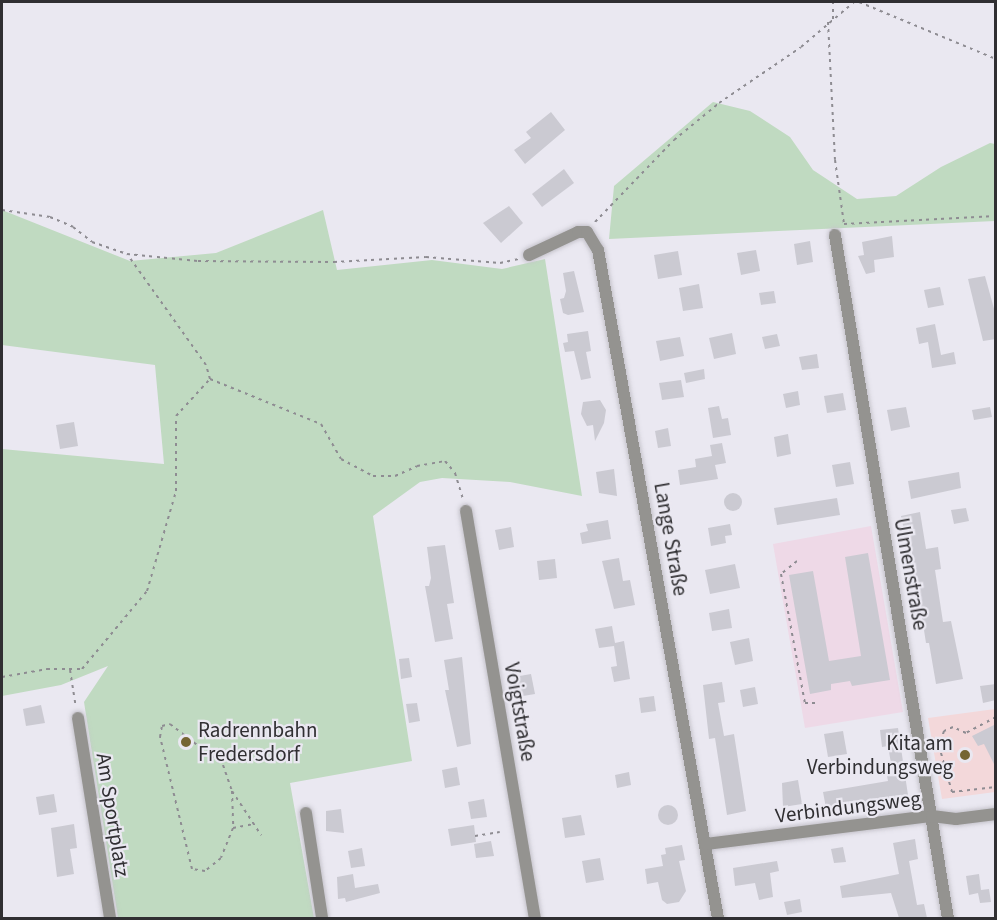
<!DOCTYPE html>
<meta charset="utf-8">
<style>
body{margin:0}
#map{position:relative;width:997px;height:920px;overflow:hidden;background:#eae8f1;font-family:"Source Sans 3",sans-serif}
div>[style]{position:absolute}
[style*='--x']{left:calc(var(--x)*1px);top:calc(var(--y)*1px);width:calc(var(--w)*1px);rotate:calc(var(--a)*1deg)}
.commercial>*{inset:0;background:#eed9e7}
.education>*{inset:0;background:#f3d8da}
.green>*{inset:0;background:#c0dac1}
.building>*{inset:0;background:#cbcad2}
.round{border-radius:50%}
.path>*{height:2px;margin-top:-1px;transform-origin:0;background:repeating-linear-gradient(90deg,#8e8c92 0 3px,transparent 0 7.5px)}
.roads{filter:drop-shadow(0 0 2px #c5c3cb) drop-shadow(0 0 2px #c5c3cb)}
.street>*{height:12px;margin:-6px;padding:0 6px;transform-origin:6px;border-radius:6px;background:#949390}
.dots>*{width:16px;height:16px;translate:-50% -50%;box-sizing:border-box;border:3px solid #eae8f1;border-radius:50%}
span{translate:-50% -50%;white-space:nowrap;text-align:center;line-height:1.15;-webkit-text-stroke:4.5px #eae8f1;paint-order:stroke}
.street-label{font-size:21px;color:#302f32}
.poi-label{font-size:21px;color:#302f32}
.left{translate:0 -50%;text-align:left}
.right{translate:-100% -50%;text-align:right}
.frame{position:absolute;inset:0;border:3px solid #302f32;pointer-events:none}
</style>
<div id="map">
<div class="commercial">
<div style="clip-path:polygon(871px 526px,903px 712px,805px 728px,773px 544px)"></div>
</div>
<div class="education">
<div style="clip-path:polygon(995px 709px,995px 792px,942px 799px,928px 718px)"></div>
</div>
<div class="green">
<div style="clip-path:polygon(713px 102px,750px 111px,790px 137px,813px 170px,857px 199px,896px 196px,941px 167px,990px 143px,995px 144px,995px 221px,609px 239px,614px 186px)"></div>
<div style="clip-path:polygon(2px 210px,130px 261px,216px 253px,323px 210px,337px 270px,432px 260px,502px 269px,545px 259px,582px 496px,510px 482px,442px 478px,420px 482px,373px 516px,412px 761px,290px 783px,314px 918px,118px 918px,84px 702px,108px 666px,61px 685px,2px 696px,2px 449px,164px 464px,155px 365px,2px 345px)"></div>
</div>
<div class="building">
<div style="clip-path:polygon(551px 112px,565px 130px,525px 164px,514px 150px,531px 138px,526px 132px)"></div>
<div style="clip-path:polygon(564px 169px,574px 183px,542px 207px,532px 194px)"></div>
<div style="clip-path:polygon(509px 206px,523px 223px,501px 243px,483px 223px)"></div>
<div style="clip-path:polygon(892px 236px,894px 257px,874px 260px,875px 272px,866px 274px,858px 256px,864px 255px,862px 242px)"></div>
<div style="clip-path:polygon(810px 241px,813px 262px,797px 265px,794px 244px)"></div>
<div style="clip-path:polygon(756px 250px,760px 271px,741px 275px,737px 253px)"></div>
<div style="clip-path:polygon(678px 251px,682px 275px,658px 279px,654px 255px)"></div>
<div style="clip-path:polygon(574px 271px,584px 312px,568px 315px,563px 313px,560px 299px,564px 298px,566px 291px,563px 273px)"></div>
<div style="clip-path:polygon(985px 276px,996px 316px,996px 339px,983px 341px,968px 279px)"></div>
<div style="clip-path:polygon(699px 284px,703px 308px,683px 311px,679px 288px)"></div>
<div style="clip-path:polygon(940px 287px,944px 305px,928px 308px,924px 290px)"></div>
<div style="clip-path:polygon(774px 291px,776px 303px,761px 305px,759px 293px)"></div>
<div style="clip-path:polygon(935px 324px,941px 355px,954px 352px,956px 364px,932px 368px,928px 342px,919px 344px,916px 328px)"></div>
<div style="clip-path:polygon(588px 331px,591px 351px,586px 352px,591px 378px,581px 380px,574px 351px,565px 352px,563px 343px,568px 342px,567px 334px)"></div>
<div style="clip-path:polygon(732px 333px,736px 354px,714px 359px,709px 338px)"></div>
<div style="clip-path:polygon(777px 334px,780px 346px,765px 349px,762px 337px)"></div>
<div style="clip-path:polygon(680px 337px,684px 356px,660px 361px,656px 341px)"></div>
<div style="clip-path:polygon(817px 354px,819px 368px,802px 370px,799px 357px)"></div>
<div style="clip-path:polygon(704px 369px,705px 379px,686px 383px,684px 373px)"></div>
<div style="clip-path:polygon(681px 380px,684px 397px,662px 400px,659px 383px)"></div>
<div style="clip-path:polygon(798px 391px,800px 405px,786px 408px,783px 394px)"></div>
<div style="clip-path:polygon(843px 393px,846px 410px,827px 413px,824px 396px)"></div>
<div style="clip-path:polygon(600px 400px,606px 410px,604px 423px,595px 441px,593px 425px,587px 426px,581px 414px,583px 402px)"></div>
<div style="clip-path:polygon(719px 406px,722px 419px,728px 418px,731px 435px,713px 438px,708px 408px)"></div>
<div style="clip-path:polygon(906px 407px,910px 427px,891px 431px,887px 410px)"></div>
<div style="clip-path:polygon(990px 407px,992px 417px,974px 420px,972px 410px)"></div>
<div style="clip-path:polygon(74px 422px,78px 446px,60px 449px,56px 425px)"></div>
<div style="clip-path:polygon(668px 428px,671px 446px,658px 448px,655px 431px)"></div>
<div style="clip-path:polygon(788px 434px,791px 454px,777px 457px,774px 437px)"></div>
<div style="clip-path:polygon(722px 443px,726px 463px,715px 465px,718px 479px,680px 485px,678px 470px,696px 467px,695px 459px,712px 456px,710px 445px)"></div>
<div style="clip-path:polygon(850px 462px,854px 484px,836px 487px,832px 465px)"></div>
<div style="clip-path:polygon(614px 469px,617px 496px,599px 493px,596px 472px)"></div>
<div style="clip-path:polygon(959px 472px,961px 488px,911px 499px,908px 481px)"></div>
<div class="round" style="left:724px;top:493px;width:18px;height:18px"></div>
<div style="clip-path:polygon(837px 498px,840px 515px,777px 525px,774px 508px)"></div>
<div style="clip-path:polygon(966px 508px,969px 521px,954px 524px,951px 510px)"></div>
<div style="clip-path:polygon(920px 512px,926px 549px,938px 547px,941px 569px,935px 570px,943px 622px,951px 621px,963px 679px,936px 684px,929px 643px,926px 643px,909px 534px,905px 535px,901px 516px)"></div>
<div style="clip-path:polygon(608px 520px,611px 539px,582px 544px,580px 533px,588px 531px,586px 524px)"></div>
<div style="clip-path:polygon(730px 524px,732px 535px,725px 536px,726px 543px,711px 546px,708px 528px)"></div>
<div style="clip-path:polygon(511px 527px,514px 547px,499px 550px,495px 530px)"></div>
<div style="clip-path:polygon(445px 545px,454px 603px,447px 604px,453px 639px,435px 642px,425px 586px,429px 586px,431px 578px,427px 547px)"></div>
<div style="clip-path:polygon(868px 553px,890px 680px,852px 686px,850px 681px,831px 684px,831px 690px,810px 694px,789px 575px,813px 571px,829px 661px,861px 656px,845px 557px)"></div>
<div style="clip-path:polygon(619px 558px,623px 581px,630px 580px,635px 605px,614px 609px,602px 561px)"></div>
<div style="clip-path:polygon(555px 559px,557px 578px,539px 580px,537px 561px)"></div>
<div style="clip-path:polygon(735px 564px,740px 588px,710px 594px,705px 570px)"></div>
<div style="clip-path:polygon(729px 609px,732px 628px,712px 631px,709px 613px)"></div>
<div style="clip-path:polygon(612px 626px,615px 643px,624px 641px,630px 679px,614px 682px,611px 667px,617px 666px,614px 646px,599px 648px,595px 629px)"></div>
<div style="clip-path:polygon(749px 638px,753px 661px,735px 665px,730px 642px)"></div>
<div style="clip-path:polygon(462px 657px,471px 744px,457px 747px,445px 690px,449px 690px,444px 660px)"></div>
<div style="clip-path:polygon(409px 658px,412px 677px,401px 679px,399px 659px)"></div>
<div style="clip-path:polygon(531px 674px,535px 694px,517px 697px,514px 677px)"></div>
<div style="clip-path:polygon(722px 682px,725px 702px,718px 703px,724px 736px,734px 734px,746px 811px,727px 815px,715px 738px,709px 739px,703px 685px)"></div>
<div style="clip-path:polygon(996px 684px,996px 700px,983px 703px,980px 686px)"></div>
<div style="clip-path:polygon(755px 687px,758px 704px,743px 707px,740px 690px)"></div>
<div style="clip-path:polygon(654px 696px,656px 711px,641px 713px,639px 698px)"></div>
<div style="clip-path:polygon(417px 703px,420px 721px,409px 723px,406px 704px)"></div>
<div style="clip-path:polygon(41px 705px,45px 723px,26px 726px,23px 709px)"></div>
<div style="clip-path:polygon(996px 724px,996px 768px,984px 744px,978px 746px,972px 736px)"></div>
<div style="clip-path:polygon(898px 728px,908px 795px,826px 808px,823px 792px,888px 781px,887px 776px,893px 775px,888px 746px,882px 747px,880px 730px)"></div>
<div style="clip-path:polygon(843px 731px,847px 754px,828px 757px,824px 734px)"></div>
<div style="clip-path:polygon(457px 767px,460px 785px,445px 788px,442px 770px)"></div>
<div style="clip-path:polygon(629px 772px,631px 785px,617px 788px,615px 775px)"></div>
<div style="clip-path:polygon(798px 780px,802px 804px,783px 807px,782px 783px)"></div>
<div style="clip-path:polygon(54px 794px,57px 812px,39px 815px,36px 797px)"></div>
<div style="clip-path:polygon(484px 799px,487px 817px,471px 819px,468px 802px)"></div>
<div class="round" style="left:658px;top:805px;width:20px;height:20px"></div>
<div style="clip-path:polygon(341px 809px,344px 833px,326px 831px,326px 811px)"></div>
<div style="clip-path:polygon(581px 815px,585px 835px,565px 838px,562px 818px)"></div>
<div style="clip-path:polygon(74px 824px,77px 848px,70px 849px,74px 874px,57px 877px,51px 828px)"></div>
<div style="clip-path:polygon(474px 825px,476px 842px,451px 846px,448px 829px)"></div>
<div style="clip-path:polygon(915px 839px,918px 859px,909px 861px,917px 905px,924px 904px,927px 918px,899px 918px,891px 893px,842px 898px,840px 886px,899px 874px,893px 843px)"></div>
<div style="clip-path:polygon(491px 841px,494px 856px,476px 858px,474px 844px)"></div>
<div style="clip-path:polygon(682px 845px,685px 860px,679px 861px,686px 891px,679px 902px,667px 904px,662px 900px,658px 882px,647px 884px,645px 869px,663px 866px,661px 855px,666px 854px,665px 848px)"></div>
<div style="clip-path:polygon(843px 847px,846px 862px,834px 863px,831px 849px)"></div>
<div style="clip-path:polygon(362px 848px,365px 866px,351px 868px,348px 851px)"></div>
<div style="clip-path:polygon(600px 858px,604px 880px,586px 883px,582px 861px)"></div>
<div style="clip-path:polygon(777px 861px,779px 871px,770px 873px,773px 897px,759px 900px,755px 883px,735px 886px,733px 868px)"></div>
<div style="clip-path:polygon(353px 874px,355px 888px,378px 884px,380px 893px,346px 902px,345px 898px,338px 899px,337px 877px)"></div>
<div style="clip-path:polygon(979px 874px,981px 890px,989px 889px,991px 902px,980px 903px,978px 893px,969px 895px,966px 876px)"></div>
<div style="clip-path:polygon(800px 899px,802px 912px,787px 915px,784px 902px)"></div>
</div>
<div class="path">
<div style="--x:859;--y:2;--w:148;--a:22.6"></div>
<div style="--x:833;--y:19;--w:17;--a:-90"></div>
<div style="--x:828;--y:22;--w:138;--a:87.1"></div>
<div style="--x:835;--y:160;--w:65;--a:82"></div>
<div style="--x:844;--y:224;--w:152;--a:-3"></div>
<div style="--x:2;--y:210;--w:49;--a:8.3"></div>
<div style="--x:50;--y:217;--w:25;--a:23"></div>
<div style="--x:73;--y:227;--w:24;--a:38"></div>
<div style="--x:92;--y:242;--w:37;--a:19"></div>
<div style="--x:127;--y:254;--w:71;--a:5.6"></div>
<div style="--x:198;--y:261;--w:136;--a:0.4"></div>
<div style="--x:334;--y:262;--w:92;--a:-3.1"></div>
<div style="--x:426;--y:257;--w:74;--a:4.6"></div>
<div style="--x:500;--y:263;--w:19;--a:-12"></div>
<div style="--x:595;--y:222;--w:114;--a:-46.1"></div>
<div style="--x:674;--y:140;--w:58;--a:-39.4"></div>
<div style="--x:719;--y:103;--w:99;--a:-34.3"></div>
<div style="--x:801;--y:47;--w:70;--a:-40.3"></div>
<div style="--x:210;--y:379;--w:120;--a:22.1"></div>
<div style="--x:321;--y:424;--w:40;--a:60.3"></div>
<div style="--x:341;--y:459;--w:36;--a:28"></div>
<div style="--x:373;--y:476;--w:22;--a:0"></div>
<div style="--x:395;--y:476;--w:24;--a:-24"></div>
<div style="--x:417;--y:466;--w:28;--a:-10"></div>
<div style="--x:445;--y:461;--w:16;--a:50"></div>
<div style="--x:455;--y:473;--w:28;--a:73"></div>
<div style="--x:797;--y:561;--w:21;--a:141"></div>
<div style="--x:781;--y:574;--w:131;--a:79.5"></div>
<div style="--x:805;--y:703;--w:10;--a:0"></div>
<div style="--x:70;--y:670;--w:36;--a:81"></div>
<div style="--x:2;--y:677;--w:46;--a:-10.1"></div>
<div style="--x:47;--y:669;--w:35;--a:0"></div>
<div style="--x:82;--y:669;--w:102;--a:-50.2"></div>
<div style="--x:147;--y:591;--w:104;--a:-73.8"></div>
<div style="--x:176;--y:491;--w:75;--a:-90"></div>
<div style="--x:176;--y:416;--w:50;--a:-47.4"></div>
<div style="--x:210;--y:379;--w:15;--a:-106"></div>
<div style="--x:206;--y:365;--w:136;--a:-125.4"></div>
<div style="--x:996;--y:717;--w:34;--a:152"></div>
<div style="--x:966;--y:733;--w:14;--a:-155"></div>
<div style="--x:953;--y:727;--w:10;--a:156"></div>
<div style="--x:944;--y:731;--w:16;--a:108"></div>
<div style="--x:939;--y:746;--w:48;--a:74.2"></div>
<div style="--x:952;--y:792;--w:44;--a:-6.5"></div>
<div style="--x:232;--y:791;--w:37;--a:88"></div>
<div style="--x:233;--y:828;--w:32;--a:112"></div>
<div style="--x:221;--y:858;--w:21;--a:141"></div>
<div style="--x:205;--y:871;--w:13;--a:-171"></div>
<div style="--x:192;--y:869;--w:136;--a:-103.6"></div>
<div style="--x:160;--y:737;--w:11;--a:-80"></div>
<div style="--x:162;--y:726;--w:8;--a:-14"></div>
<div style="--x:170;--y:724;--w:67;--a:37.7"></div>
<div style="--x:223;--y:765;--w:28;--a:71"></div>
<div style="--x:232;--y:791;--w:53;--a:56.6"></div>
<div style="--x:233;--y:828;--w:21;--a:-11"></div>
<div style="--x:475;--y:836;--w:25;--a:-9"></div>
</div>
<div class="roads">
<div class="street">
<div style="--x:835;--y:235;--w:692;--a:80.61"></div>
<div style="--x:529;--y:255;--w:54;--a:-25.1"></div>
<div style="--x:578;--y:232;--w:9;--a:0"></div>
<div style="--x:587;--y:232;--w:21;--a:59"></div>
<div style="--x:598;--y:250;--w:679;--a:79.82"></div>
<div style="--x:466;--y:511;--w:413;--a:80.4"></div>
<div style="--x:78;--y:718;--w:203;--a:80.9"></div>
<div style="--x:306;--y:813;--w:106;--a:81.3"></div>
<div style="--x:706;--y:844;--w:228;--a:-7.1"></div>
<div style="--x:932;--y:816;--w:24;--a:7"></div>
<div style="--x:956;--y:819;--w:40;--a:-7.1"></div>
</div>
</div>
<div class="dots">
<div style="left:186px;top:742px;background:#756533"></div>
<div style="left:965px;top:755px;background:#756533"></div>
</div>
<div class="street-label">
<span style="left:671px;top:539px;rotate:80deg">Lange Straße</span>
<span style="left:911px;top:574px;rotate:80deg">Ulmenstraße</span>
<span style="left:520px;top:712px;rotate:80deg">Voigtstraße</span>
<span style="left:848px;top:807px;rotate:-7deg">Verbindungsweg</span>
<span style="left:113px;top:815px;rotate:81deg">Am Sportplatz</span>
</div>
<div class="poi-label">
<span class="left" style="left:198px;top:742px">Radrennbahn<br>Fredersdorf</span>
<span class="right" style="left:953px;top:755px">Kita am<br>Verbindungsweg</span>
</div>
<div class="frame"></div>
</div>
